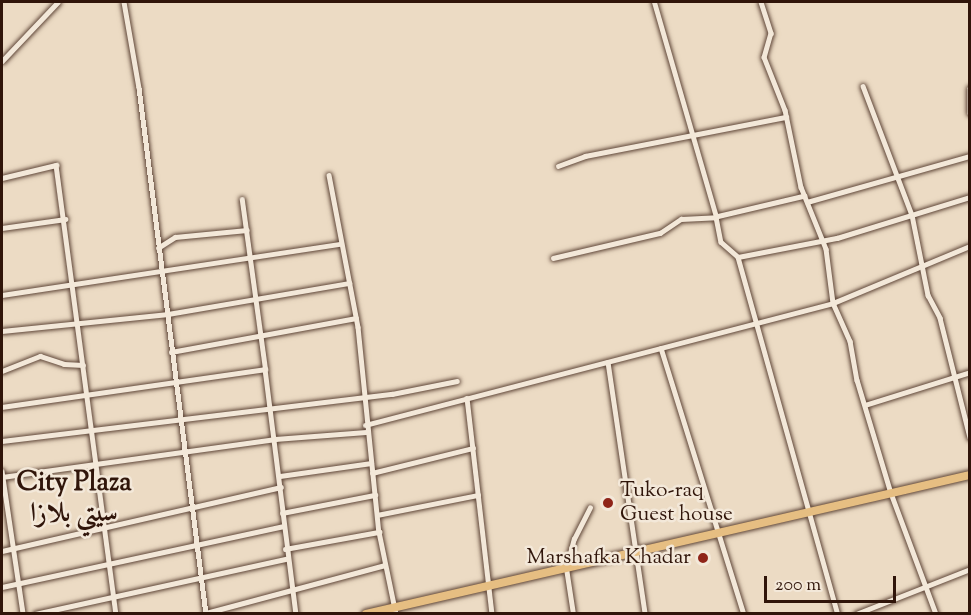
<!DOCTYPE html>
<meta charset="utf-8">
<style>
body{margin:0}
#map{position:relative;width:971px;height:615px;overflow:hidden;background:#ecdbc4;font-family:"Sorts Mill Goudy",Amiri,serif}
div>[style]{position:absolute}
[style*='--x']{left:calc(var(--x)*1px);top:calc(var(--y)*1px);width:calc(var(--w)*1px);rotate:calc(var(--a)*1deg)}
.roads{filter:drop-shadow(0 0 2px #5f4638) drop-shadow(0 0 2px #5f4638)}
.minor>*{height:4.5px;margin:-2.25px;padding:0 2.25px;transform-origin:2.25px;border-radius:2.25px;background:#f3e8d9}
.trunk>*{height:8px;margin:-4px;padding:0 4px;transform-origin:4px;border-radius:4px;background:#e6be82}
.dots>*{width:16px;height:16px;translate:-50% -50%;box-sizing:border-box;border:3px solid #f3e8d9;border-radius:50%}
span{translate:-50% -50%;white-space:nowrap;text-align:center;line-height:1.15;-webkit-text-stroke:5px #f3e8d9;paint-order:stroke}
.poi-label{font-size:21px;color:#30150a}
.left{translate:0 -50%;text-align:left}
.right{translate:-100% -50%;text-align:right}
.district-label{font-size:27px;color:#30150a;font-weight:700}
.frame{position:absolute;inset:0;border:3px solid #30150a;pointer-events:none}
.scale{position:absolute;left:764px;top:576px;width:132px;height:27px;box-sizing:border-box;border:3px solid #30150a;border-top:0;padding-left:8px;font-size:18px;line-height:21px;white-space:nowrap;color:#30150a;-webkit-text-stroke:4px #f3e8d9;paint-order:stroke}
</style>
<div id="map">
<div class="roads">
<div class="minor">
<div style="--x:124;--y:2;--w:87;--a:80.1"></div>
<div style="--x:139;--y:88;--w:530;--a:82.74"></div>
<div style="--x:761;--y:2;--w:33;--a:72"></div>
<div style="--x:771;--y:33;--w:25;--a:106"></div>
<div style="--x:764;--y:57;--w:57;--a:68.4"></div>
<div style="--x:785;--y:110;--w:79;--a:78.3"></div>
<div style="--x:801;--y:187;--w:67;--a:68"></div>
<div style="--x:826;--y:249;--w:54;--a:82.6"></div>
<div style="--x:833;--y:303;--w:42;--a:65.9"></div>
<div style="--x:850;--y:341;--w:40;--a:80"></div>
<div style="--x:857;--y:380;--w:118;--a:73.3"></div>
<div style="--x:891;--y:493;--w:129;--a:69.6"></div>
<div style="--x:2;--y:61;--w:81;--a:-46.5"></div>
<div style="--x:863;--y:86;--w:138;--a:69.2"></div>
<div style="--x:912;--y:215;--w:82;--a:78.7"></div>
<div style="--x:928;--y:295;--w:26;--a:62"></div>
<div style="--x:940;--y:318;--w:123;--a:75.9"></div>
<div style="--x:970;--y:88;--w:25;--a:90"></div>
<div style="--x:558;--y:166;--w:29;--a:-20"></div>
<div style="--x:585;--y:156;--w:205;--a:-11"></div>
<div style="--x:329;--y:175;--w:155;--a:79.2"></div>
<div style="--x:358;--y:327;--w:206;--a:84.2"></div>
<div style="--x:379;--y:532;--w:84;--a:78.3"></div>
<div style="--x:2;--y:178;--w:56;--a:-13.5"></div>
<div style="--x:56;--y:165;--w:453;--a:82.4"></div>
<div style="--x:805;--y:196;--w:91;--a:166.7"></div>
<div style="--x:716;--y:217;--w:25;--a:79"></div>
<div style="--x:721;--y:242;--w:23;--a:41"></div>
<div style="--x:738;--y:257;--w:371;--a:74.4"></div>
<div style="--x:807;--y:202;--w:169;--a:-15.8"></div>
<div style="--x:2;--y:228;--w:64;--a:-8.1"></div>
<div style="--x:158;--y:248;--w:20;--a:-33"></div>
<div style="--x:175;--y:237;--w:72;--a:-5.6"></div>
<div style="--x:738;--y:257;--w:101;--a:-10.9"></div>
<div style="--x:837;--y:238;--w:139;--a:-17.1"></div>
<div style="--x:553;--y:258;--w:110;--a:-13.2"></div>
<div style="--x:660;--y:233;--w:25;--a:-34"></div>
<div style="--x:681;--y:219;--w:35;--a:-3"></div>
<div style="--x:716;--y:217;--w:224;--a:-106.1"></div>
<div style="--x:2;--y:295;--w:343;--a:-8.6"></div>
<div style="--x:2;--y:331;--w:167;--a:-5.8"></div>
<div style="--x:168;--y:314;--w:184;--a:-9.7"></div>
<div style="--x:661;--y:348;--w:279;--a:72.7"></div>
<div style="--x:171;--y:352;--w:188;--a:-10.4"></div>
<div style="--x:608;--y:362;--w:255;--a:81.6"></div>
<div style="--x:265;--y:369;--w:247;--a:82.8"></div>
<div style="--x:2;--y:371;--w:41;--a:-21.5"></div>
<div style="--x:40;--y:356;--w:25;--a:18"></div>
<div style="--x:64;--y:364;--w:19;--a:3"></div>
<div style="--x:467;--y:398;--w:217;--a:83.4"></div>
<div style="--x:865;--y:405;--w:110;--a:-17.4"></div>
<div style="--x:2;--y:407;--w:266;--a:-8.2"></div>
<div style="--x:265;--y:369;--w:171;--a:-97.8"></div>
<div style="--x:365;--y:425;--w:484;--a:-14.6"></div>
<div style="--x:833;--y:303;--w:148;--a:-22.6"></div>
<div style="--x:2;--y:441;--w:393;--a:-6.9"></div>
<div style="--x:392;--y:394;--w:66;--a:-11.3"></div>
<div style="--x:2;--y:471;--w:145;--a:81.6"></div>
<div style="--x:372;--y:473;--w:104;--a:-13.9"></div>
<div style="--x:280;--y:476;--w:92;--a:-8.1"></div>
<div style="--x:2;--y:477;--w:276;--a:-7.9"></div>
<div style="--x:275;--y:439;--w:91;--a:-4.4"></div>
<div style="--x:282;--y:513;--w:95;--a:-11"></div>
<div style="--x:377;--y:515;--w:103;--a:-11.2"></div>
<div style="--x:285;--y:549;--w:96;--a:-10.3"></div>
<div style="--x:2;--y:551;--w:286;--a:-12.9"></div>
<div style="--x:2;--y:587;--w:288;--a:-12.2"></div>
<div style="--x:206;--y:613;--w:185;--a:-15"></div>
<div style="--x:35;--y:614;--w:257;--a:-12.4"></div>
<div style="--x:573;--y:614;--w:47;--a:-98.7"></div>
<div style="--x:566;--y:568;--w:30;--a:-75"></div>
<div style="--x:574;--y:539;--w:35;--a:-63"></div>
<div style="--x:856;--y:614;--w:123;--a:-21.5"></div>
</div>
<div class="trunk">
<div style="--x:366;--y:614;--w:620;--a:-12.96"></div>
</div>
</div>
<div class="dots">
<div style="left:608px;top:503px;background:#8f2418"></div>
<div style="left:703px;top:558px;background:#8f2418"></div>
</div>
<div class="poi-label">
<span class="left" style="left:620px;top:503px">Tuko-raq<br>Guest house</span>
<span class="right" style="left:691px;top:558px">Marshafka Khadar</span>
</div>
<div class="district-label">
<span style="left:74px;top:499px">City Plaza<br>سيتي بلازا</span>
</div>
<div class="frame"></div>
<div class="scale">200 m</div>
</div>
